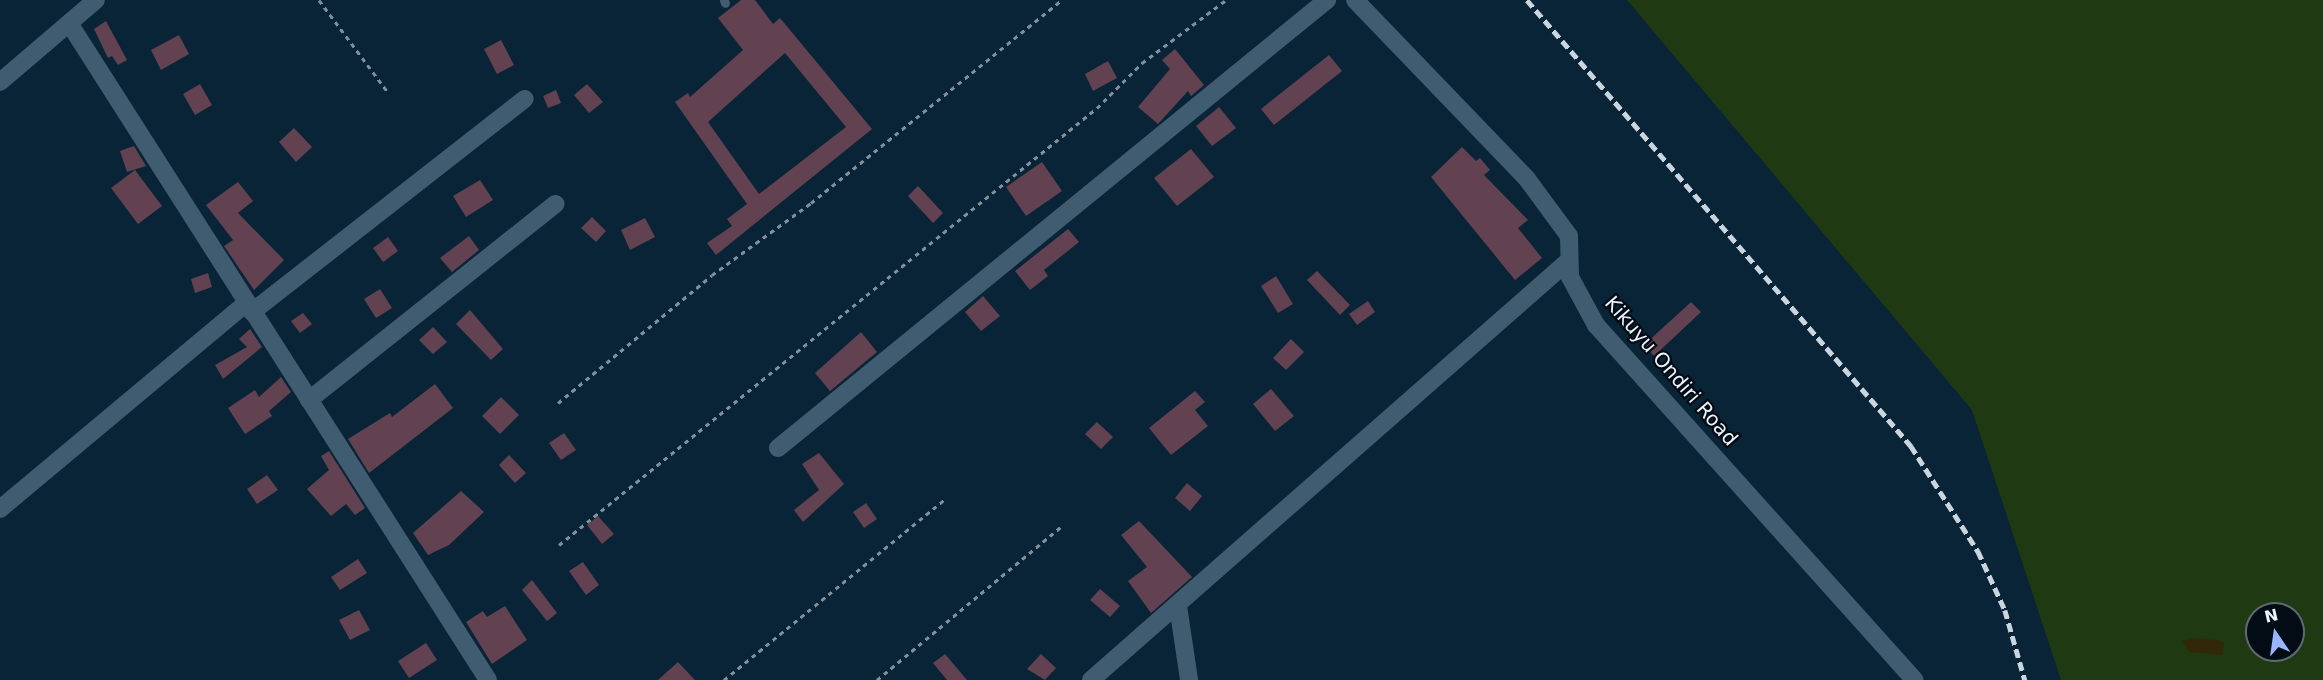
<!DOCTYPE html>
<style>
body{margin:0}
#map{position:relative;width:2323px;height:680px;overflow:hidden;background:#092436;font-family:"DejaVu Sans",sans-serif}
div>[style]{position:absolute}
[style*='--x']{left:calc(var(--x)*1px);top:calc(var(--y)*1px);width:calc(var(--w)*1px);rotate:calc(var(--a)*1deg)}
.green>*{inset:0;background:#1f3a12}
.sand>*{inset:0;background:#312807}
.building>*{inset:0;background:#624250}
.path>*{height:3px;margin-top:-1.5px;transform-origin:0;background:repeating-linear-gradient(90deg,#80919e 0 4.5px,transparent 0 9px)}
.service>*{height:9px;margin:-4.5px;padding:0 4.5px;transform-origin:4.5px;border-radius:4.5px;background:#405c71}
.minor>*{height:18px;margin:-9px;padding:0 9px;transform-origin:9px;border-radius:9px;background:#405c71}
.rail>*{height:4.5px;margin-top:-2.25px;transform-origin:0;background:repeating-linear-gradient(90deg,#cad6df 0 9px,transparent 0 13.5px)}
span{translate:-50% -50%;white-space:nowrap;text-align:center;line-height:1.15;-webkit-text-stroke:4.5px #030c14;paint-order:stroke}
.street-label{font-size:20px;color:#ecf5fd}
.north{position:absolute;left:2245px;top:602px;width:60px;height:60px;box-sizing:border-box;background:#030c14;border:2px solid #606971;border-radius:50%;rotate:347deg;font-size:16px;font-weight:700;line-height:24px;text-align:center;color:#ecf5fd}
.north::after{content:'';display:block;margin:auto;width:21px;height:27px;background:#97b6fd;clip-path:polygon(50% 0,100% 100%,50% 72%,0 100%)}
</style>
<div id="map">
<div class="green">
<div style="clip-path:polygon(evenodd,1627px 0,2323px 0,2323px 680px,2061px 680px,1972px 410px,1627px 0,2257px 614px,2293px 614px,2293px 650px,2257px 650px,2257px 614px)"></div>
</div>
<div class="sand">
<div style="clip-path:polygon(2192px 638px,2218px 640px,2224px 643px,2223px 655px,2189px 652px,2182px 641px)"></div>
</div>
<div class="building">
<div style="clip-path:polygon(evenodd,741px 0,755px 0,773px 24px,780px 18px,872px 129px,716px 255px,707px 243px,732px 226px,727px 219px,747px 204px,675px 102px,688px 93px,690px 97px,743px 50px,718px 18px,741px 0,785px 53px,846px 127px,759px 194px,708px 122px,785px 53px)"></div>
<div style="clip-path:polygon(106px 21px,127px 60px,118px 65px,112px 56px,108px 58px,94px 29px)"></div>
<div style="clip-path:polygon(179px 35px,189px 54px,161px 70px,151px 50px)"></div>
<div style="clip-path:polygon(501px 40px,514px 65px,497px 74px,484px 49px)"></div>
<div style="clip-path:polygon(1175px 49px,1204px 85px,1191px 96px,1188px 91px,1158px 124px,1138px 107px,1170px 69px,1162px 60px)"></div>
<div style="clip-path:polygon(1329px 55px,1342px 71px,1274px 125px,1261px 109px)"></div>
<div style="clip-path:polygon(1108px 61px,1117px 78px,1093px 91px,1085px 74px)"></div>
<div style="clip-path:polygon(200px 84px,212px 105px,195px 115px,183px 94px)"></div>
<div style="clip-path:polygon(587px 84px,603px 102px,589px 113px,574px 95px)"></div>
<div style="clip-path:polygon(556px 90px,561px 103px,548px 108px,543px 96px)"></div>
<div style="clip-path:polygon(1219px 107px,1236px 128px,1212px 146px,1196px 126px)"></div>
<div style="clip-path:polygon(294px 128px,312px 147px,296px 162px,279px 142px)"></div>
<div style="clip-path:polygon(134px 146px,146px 166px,127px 172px,120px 151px)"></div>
<div style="clip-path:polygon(1462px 147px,1476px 161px,1480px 158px,1490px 170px,1484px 175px,1528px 220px,1518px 228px,1542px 258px,1515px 280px,1431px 177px)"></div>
<div style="clip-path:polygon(1191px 149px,1214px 177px,1177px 206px,1154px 178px)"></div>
<div style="clip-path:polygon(1042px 162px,1062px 191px,1026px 216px,1006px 187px)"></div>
<div style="clip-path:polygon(135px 170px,162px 206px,138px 224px,111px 188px)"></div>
<div style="clip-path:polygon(480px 180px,493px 200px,466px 217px,453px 196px)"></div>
<div style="clip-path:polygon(238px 182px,253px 201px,238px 213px,284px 260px,254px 290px,224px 246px,233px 240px,206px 205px)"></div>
<div style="clip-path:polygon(918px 186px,943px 213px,933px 223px,908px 196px)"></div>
<div style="clip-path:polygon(592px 217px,606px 231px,596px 242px,581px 228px)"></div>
<div style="clip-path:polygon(645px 218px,655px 237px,630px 250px,621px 230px)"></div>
<div style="clip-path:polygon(1068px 229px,1079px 242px,1044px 270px,1048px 276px,1030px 290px,1015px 271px)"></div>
<div style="clip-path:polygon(469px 236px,479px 250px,452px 272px,440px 258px)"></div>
<div style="clip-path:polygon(388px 237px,398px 251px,383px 262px,373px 248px)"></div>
<div style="clip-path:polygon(1317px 271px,1350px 305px,1340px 315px,1307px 280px)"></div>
<div style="clip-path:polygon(208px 273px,212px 287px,195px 293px,191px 279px)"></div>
<div style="clip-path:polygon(1276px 276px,1293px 304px,1278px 313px,1261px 286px)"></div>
<div style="clip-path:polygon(380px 289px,392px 308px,376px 318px,364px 299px)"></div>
<div style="clip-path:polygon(983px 296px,1000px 316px,981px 331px,965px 312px)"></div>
<div style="clip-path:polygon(1368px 301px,1375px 312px,1357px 325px,1349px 314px)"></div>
<div style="clip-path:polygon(1691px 302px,1701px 312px,1654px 356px,1644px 345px)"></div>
<div style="clip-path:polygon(470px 310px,503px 349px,491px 360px,456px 324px)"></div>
<div style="clip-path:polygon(303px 313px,312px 324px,300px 333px,291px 321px)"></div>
<div style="clip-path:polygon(433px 327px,447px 342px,433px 354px,419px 340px)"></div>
<div style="clip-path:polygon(250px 329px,262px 347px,223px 379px,215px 365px,247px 347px,239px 339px)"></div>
<div style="clip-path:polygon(861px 332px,877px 352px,830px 391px,815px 373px)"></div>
<div style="clip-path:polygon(1291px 339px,1304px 352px,1286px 370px,1273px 358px)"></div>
<div style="clip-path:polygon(281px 377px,291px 392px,269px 411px,272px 416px,245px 434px,228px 408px,255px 390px,259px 397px)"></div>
<div style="clip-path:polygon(435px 384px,453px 408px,369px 473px,348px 439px,390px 413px,392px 417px)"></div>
<div style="clip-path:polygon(1271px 389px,1294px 416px,1275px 431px,1253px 404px)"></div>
<div style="clip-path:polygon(1195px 391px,1205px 402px,1195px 410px,1208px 426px,1171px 455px,1149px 428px)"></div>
<div style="clip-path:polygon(501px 397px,519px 415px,500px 434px,482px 416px)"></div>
<div style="clip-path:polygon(1097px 422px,1113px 437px,1101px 449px,1085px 434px)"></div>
<div style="clip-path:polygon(564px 433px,576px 450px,561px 460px,549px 443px)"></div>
<div style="clip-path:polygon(329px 451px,365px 508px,355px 515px,346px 504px,331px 516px,307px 489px,329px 470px,321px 456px)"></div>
<div style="clip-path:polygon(819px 453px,844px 484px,803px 522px,794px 510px,819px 490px,802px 464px)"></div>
<div style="clip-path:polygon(509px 455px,526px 473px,515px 483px,499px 465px)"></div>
<div style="clip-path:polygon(267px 475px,278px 490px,257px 504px,247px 489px)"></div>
<div style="clip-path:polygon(1187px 483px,1202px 496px,1190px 511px,1175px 498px)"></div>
<div style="clip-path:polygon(461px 491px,484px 512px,449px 545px,428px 555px,413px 533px)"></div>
<div style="clip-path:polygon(866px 503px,877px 519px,864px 528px,853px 512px)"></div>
<div style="clip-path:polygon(598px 516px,614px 534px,602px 544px,587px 525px)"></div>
<div style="clip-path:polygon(1139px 521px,1192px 577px,1151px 613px,1128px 581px,1147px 567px,1121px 535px)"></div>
<div style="clip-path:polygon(358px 559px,367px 573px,340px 590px,331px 577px)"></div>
<div style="clip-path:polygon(583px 562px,599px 585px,586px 595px,569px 571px)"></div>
<div style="clip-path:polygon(532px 580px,557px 613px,547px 621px,522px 590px)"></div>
<div style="clip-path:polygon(1100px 589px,1120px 606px,1110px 617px,1090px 600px)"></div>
<div style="clip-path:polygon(505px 606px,527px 640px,492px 664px,466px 622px,483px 611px,487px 617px)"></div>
<div style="clip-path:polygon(359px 610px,370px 630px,350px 640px,339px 620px)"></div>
<div style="clip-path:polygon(426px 643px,437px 660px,409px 678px,398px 661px)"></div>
<div style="clip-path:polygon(945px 654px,967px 680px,947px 680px,933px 663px)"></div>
<div style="clip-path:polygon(1041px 654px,1056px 668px,1045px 680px,1027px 669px)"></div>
<div style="clip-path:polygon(678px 662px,695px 680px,658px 680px)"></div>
</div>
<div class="path">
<div style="--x:319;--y:0;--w:114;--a:53.2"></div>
<div style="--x:558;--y:403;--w:200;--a:-39.7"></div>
<div style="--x:712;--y:275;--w:122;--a:-36"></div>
<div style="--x:811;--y:203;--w:323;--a:-39"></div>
<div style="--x:559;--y:545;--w:693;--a:-39.09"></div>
<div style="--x:1097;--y:108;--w:64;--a:-45"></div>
<div style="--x:1142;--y:63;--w:105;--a:-36.9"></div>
<div style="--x:724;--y:680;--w:284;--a:-39.3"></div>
<div style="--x:877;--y:680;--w:241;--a:-39.8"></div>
</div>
<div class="service">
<div style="--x:724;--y:0;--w:3;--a:72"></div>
</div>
<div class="minor">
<div style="--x:1355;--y:0;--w:248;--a:46.1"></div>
<div style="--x:1527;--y:179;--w:71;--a:53.6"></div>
<div style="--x:1569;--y:236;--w:41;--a:88.6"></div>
<div style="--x:1570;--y:277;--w:55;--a:61.6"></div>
<div style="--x:1596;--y:325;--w:477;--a:48.1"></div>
<div style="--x:69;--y:23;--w:779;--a:57.47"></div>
<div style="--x:0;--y:82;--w:126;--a:-40.5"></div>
<div style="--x:252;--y:312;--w:346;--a:-38"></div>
<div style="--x:309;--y:400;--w:315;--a:-38.5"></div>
<div style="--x:778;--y:448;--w:709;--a:-39.22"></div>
<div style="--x:0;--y:509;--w:319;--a:-39.9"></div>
<div style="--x:1178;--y:606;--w:75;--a:81.5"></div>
<div style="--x:1091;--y:680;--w:632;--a:-41.28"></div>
</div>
<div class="rail">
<div style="--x:1527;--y:0;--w:589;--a:49.27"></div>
<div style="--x:1911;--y:446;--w:125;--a:57.5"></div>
<div style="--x:1978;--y:551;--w:65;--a:65.4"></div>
<div style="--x:2005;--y:610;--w:73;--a:74.1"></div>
</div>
<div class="street-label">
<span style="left:1671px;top:371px;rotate:49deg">Kikuyu Ondiri Road</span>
</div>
<div class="north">N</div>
</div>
